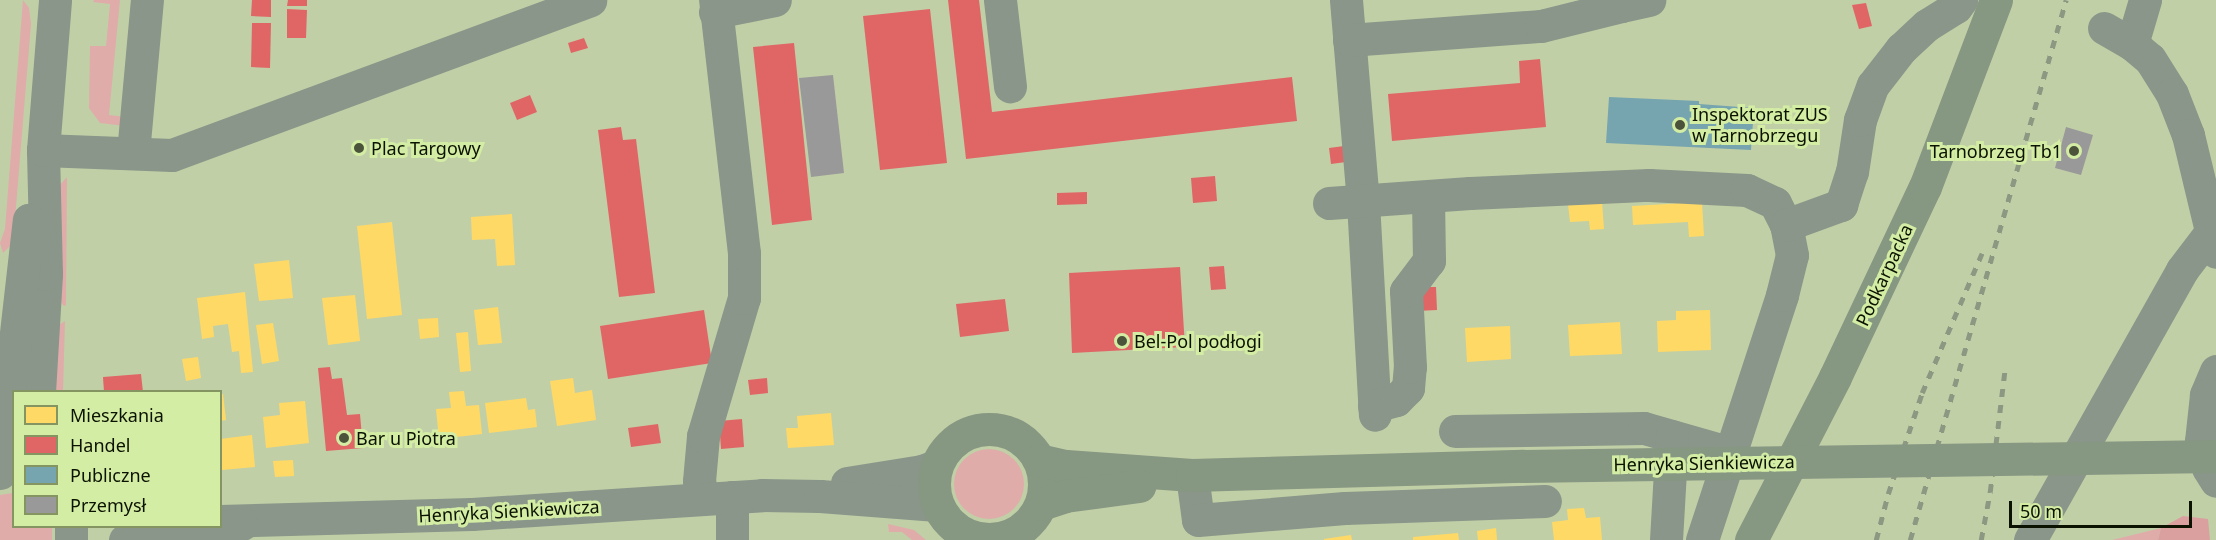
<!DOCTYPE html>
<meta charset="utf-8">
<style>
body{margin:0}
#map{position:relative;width:2216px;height:540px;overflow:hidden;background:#c1cfa7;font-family:"Noto Sans",sans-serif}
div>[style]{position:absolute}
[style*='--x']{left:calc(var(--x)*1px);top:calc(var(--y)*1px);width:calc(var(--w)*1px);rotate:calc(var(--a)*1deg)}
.green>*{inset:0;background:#dfacaa}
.round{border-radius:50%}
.forest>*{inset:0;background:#daa0a0}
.homes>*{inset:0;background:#ffd966}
.shops>*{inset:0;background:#e06666}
.public>*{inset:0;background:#76a5af}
.industry>*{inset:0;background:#999}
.minor>*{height:33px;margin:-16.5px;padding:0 16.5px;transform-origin:16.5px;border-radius:16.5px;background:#899689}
.major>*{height:33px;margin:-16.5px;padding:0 16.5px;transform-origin:16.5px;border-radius:16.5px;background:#869782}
.major>.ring{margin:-16.5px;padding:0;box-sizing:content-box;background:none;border:33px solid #869782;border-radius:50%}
.rail>*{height:4.5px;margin-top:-2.25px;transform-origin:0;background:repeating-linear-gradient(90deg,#8c9882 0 8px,transparent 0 16px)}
.major-bridge>*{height:33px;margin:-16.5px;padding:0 16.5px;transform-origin:16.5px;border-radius:16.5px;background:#869782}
.dots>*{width:16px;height:16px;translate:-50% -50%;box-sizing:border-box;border:3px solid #d4eda4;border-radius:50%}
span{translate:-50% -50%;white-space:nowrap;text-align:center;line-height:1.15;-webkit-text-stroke:6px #d4eda4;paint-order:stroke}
.poi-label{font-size:18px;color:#0b1200}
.left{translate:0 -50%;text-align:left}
.right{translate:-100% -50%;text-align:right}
.street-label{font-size:18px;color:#0b1200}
.legend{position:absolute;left:12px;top:390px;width:210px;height:138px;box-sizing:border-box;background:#d4eda4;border:2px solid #849562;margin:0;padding:8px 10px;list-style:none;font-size:18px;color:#0b1200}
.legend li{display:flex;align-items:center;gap:12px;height:30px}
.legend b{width:30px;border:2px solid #849562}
.scale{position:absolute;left:2009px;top:501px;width:183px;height:27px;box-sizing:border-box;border:3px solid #0b1200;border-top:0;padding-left:8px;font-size:18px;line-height:21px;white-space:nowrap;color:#0b1200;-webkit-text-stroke:4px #d4eda4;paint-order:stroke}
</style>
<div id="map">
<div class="green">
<div style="clip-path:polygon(23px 0,29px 8px,31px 24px,13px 243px,3px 253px,0 243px,5px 229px)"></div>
<div style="clip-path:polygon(94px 0,120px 0,109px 115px,126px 117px,125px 126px,100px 123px,89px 108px,90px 46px,106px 46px,110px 4px,93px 2px)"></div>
<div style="clip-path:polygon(67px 177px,66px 305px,64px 306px,55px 296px,60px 185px)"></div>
<div style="clip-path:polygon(65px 321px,63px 391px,50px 392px,56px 327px)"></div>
<div class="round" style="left:954px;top:449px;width:70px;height:70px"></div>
<div style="clip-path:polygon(13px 493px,14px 526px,52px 527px,52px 540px,0 540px,0 495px)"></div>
<div style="clip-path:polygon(888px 524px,914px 530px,926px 540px,912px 540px,902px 532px,889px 532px)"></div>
<div style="clip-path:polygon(2161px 528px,2158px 540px,2112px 540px)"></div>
</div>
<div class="forest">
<div style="clip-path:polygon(2183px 516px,2208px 519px,2210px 540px,2158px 540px,2161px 528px)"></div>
</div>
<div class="homes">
<div style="clip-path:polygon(1602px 201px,1604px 229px,1590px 230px,1589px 221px,1570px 222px,1568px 204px)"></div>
<div style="clip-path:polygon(1702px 202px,1704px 236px,1689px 237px,1688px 222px,1633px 225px,1632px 206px)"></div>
<div style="clip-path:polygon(512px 214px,515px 265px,497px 266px,495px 239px,472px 240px,471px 217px)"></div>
<div style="clip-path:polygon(392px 222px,402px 315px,367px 319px,357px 226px)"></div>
<div style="clip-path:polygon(289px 260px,293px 298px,259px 301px,254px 264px)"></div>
<div style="clip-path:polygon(245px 292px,253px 372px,241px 373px,239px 351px,232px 352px,228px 324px,213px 326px,214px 337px,202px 339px,197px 298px)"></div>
<div style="clip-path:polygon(355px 295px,360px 341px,328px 345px,322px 298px)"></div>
<div style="clip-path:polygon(498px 307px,502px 343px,478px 345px,474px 310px)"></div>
<div style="clip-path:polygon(1710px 310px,1711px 350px,1658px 352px,1657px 321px,1676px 320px,1676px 311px)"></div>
<div style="clip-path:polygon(438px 318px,439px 337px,420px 339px,418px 319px)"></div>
<div style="clip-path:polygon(1620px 322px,1622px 354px,1570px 356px,1568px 325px)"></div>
<div style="clip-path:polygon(273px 323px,279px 361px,262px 364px,256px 325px)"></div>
<div style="clip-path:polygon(1510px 326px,1511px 359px,1467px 362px,1465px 328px)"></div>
<div style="clip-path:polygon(468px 332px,471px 371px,460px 372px,456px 333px)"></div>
<div style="clip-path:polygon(198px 357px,201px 378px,186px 381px,182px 359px)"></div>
<div style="clip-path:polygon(573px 378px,575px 393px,592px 390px,596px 420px,557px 426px,550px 381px)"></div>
<div style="clip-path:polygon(464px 391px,466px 406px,479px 405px,482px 434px,439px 439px,436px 409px,451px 408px,449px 392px)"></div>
<div style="clip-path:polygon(220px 394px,223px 394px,226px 420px,220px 421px)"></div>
<div style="clip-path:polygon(526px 398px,528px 410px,535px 409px,537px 427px,489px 433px,485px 403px)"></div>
<div style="clip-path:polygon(305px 401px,309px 443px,266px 448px,263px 417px,280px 415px,279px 403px)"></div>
<div style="clip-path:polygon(831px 413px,834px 445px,788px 448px,786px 428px,798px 428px,797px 416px)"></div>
<div style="clip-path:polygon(252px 435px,255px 467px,222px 470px,220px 439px)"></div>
<div style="clip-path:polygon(293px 460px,294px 476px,275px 477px,273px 461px)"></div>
<div style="clip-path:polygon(1584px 508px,1586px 518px,1600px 517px,1602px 540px,1554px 540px,1552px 522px,1568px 520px,1567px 509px)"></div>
<div style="clip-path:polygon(1496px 528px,1497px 540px,1478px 540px,1477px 531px)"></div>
<div style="clip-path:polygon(1458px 533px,1459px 540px,1413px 540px,1413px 537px)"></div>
<div style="clip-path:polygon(1351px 535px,1352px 540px,1324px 540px,1324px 539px)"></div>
</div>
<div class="shops">
<div style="clip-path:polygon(252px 0,271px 0,271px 17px,251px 16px)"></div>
<div style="clip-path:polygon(288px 0,307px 0,307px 6px,287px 6px)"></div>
<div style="clip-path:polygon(948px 0,979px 0,992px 112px,1292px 77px,1297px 121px,966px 159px)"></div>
<div style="clip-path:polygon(1866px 3px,1872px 26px,1859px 29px,1852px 5px)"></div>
<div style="clip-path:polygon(287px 9px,307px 10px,306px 38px,287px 38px)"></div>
<div style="clip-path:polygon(930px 9px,947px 163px,880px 170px,863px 16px)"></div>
<div style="clip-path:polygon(252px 23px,271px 23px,270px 68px,251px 67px)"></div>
<div style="clip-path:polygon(584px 38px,588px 48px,571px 53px,568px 43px)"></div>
<div style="clip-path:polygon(794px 43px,812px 220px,772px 225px,753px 47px)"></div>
<div style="clip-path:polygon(1540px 59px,1546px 127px,1392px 141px,1388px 94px,1520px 83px,1519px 61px)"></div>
<div style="clip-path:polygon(530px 95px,537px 112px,517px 120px,510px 103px)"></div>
<div style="clip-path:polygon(621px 127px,623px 140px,636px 139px,655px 293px,619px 297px,598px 130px)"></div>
<div style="clip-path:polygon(1344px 146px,1346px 162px,1331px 164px,1329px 148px)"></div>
<div style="clip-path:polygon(1215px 176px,1217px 201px,1193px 203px,1191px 178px)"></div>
<div style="clip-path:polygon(1087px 192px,1087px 204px,1057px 205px,1057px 193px)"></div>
<div style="clip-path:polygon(1224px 266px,1226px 289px,1211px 290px,1209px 267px)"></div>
<div style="clip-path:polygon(1180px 267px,1185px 347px,1072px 353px,1069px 273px)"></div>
<div style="clip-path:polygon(1423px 287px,1436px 287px,1437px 310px,1417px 311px)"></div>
<div style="clip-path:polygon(1005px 299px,1009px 331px,960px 337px,956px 304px)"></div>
<div style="clip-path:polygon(704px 310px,712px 363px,608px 379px,600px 326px)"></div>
<div style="clip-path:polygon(330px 367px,332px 379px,342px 378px,347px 415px,360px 414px,363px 448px,326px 451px,318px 368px)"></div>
<div style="clip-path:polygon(141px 374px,143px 392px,104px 392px,103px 377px)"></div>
<div style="clip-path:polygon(767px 378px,768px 393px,750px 395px,748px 380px)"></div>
<div style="clip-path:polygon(742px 419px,744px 447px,721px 449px,719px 421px)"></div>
<div style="clip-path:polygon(658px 424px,661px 443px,631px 447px,628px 428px)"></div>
</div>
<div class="public">
<div style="clip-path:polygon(1609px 97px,1699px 101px,1699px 104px,1754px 108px,1751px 150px,1606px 143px)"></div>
</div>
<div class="industry">
<div style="clip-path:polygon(833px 75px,844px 173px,811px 177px,799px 78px)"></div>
<div style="clip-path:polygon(2066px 127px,2093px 135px,2081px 175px,2055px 168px)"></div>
</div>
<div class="minor">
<div style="--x:1000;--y:0;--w:87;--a:83.4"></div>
<div style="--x:1346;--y:0;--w:203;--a:85.2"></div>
<div style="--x:1363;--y:202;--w:213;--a:86.8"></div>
<div style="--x:1621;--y:6;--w:29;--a:-12"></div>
<div style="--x:715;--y:12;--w:61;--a:-11.3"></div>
<div style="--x:2104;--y:28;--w:32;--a:30"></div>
<div style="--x:2132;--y:44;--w:23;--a:40"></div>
<div style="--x:2150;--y:59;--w:41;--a:57.8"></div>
<div style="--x:2172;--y:94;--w:44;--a:68.7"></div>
<div style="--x:2188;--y:135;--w:120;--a:76.5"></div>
<div style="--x:1349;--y:40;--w:193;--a:-4.2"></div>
<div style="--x:1541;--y:26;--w:82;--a:-14"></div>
<div style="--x:1621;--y:6;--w:6;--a:-99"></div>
<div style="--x:2132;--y:44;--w:46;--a:-73.5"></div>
<div style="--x:43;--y:150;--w:129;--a:2.2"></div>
<div style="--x:172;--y:155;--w:446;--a:-20.3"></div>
<div style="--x:133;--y:153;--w:154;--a:-84.8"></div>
<div style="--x:1329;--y:203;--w:141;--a:-4.1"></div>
<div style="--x:1470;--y:193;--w:179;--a:-2.6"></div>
<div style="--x:1649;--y:185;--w:98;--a:2.9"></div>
<div style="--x:1747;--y:190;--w:31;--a:25"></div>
<div style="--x:1775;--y:203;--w:25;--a:63"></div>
<div style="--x:2216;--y:371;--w:26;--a:113"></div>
<div style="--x:2206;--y:395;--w:46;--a:96.2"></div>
<div style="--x:2201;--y:441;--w:28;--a:75"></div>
<div style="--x:2208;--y:468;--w:15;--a:58"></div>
<div style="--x:39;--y:392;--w:118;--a:-86.6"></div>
<div style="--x:46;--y:274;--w:124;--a:-91.4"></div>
<div style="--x:43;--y:150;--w:150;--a:-85.4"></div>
<div style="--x:1374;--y:406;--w:23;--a:-15"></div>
<div style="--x:1396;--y:400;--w:17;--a:-45"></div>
<div style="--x:1408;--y:388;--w:21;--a:-85"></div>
<div style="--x:1410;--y:367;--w:76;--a:-93"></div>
<div style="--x:1406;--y:291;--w:38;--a:-53"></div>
<div style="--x:1429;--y:261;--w:64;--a:-90.9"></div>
<div style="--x:1455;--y:431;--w:189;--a:-0.9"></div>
<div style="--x:1644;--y:428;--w:91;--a:16"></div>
<div style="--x:0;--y:473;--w:255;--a:-83.5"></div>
<div style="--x:1192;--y:475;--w:45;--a:82.4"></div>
<div style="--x:1198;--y:520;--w:147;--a:-4.7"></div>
<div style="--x:1345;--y:508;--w:200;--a:-2"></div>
<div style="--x:847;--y:483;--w:76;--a:-9.1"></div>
<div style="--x:922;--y:471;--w:15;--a:-20"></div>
<div style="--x:732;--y:497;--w:43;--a:90"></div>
<div style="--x:702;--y:499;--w:18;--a:-99"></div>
<div style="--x:699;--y:481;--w:45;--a:-84.9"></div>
<div style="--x:703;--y:436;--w:144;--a:-73.5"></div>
<div style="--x:744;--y:298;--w:45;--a:-90"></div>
<div style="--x:744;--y:253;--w:255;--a:-96.5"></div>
<div style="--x:220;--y:521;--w:252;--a:-1.6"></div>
<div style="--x:472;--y:514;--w:291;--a:-3.7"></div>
<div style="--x:762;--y:495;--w:58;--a:1"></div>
<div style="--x:820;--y:496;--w:117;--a:4.4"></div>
<div style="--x:71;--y:526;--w:14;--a:90"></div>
<div style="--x:125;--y:540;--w:118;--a:-7.8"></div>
<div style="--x:1666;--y:540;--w:104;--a:-86.7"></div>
<div style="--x:1702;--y:540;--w:258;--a:-71.9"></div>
<div style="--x:1782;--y:295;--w:41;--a:-76"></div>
<div style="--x:1792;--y:255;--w:31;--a:-101"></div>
<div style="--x:1786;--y:225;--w:59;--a:-20"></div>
<div style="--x:1841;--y:205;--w:35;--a:-72"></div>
<div style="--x:1852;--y:172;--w:53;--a:-81.3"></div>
<div style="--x:1860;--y:120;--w:37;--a:-70"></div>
<div style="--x:1873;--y:85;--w:46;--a:-52.1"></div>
<div style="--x:1901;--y:49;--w:35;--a:-43"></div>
<div style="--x:1927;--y:25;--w:34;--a:-32"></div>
<div style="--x:1956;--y:7;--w:9;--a:-54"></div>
<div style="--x:2030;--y:540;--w:310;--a:-60.6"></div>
<div style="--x:2182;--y:270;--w:48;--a:-52.7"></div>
</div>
<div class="major">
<div class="ring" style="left:934px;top:429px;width:77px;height:77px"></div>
<div style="--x:1039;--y:460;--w:28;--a:13"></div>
<div style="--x:1066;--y:466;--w:126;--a:4.1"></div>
<div style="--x:1192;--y:475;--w:331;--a:-1.6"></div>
<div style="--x:1041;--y:504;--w:25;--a:-18"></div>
<div style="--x:1065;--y:496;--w:75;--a:-7.7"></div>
<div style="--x:1751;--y:540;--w:183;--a:-62.7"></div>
<div style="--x:1835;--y:377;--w:210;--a:-64.7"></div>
<div style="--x:1925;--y:187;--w:200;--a:-69.2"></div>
</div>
<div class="rail">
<div style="--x:1876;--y:540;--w:48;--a:-75.4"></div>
<div style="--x:1888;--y:494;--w:107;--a:-71.4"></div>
<div style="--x:1922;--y:393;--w:152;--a:-66.8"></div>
<div style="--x:1910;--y:540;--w:562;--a:-73.89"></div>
<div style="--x:1981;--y:540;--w:49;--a:-79.4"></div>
<div style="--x:1990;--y:492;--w:125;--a:-83.1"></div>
</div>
<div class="major-bridge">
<div style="--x:1523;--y:466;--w:693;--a:-0.83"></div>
</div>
<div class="dots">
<div style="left:1680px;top:125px;background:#4b543a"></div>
<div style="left:359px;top:148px;background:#4b543a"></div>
<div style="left:2074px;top:151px;background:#4b543a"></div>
<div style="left:1122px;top:341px;background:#4b543a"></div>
<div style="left:344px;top:438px;background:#4b543a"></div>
</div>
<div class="poi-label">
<span class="left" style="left:1692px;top:125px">Inspektorat ZUS<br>w Tarnobrzegu</span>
<span class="left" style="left:371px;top:148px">Plac Targowy</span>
<span class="right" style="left:2062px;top:151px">Tarnobrzeg Tb1</span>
<span class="left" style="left:1134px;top:341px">Bel-Pol podłogi</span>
<span class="left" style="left:356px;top:438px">Bar u Piotra</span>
</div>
<div class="street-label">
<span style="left:1884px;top:275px;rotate:-65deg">Podkarpacka</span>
<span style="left:1704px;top:463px;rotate:-1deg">Henryka Sienkiewicza</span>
<span style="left:509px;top:511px;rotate:-3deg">Henryka Sienkiewicza</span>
</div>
<ul class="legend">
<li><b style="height:16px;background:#ffd966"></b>Mieszkania</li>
<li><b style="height:16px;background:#e06666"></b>Handel</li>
<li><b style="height:16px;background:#76a5af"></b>Publiczne</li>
<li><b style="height:16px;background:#999"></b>Przemysł</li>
</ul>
<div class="scale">50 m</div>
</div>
